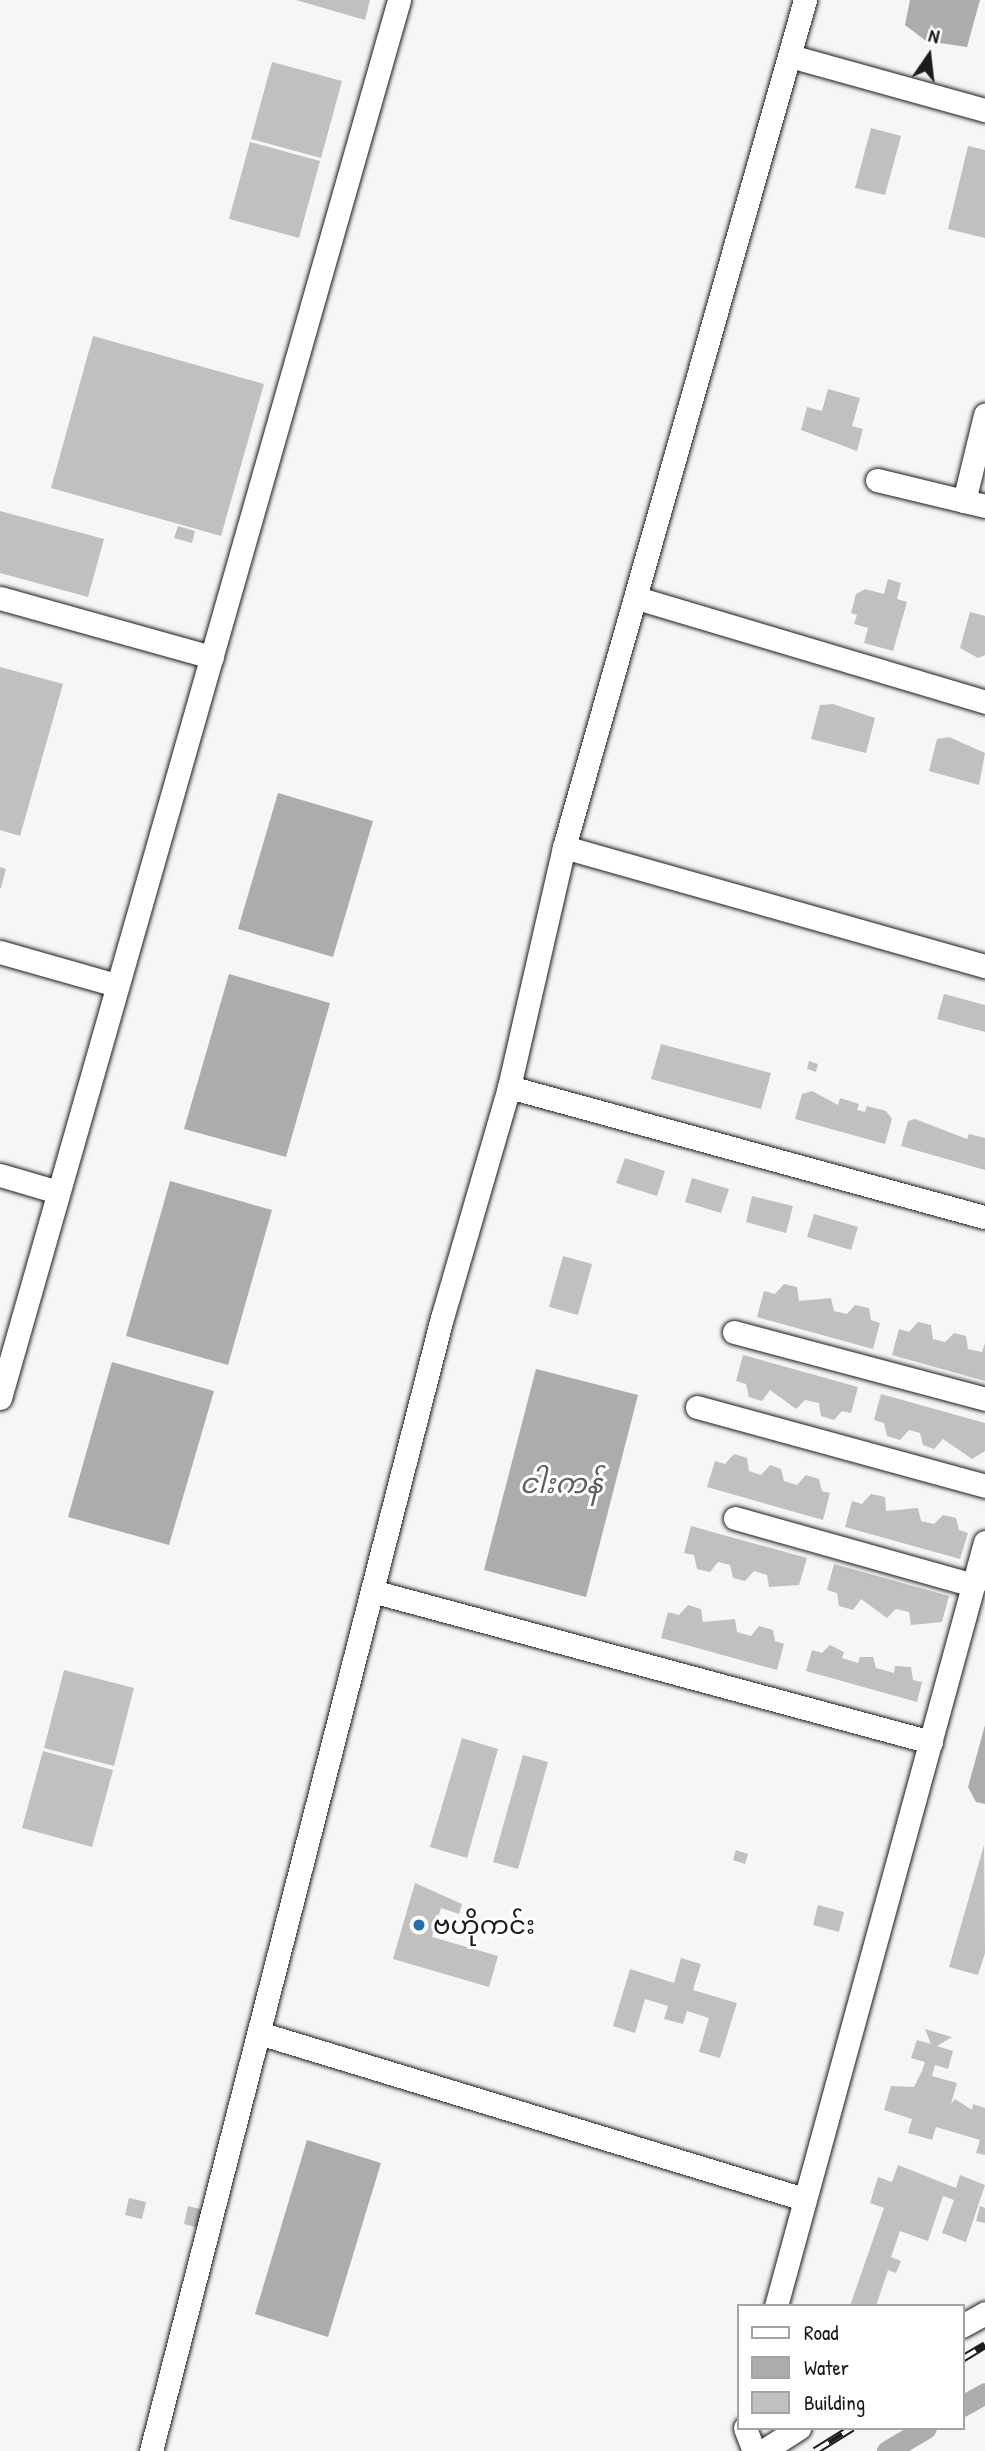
<!DOCTYPE html>
<meta charset="utf-8">
<style>
body{margin:0}
#map{position:relative;width:985px;height:2451px;overflow:hidden;background:#f6f6f6;font-family:"Patrick Hand","Noto Sans Myanmar",sans-serif}
div>[style]{position:absolute}
[style*='--x']{left:calc(var(--x)*1px);top:calc(var(--y)*1px);width:calc(var(--w)*1px);rotate:calc(var(--a)*1deg)}
.water>*{inset:0;background:#acacac}
.canal>*{height:21px;margin:-10.5px;padding:0 10.5px;transform-origin:10.5px;border-radius:10.5px;background:#acacac}
.building>*{inset:0;background:#c0c0c0}
.roads{filter:drop-shadow(0 0 2px #1c1c1c) drop-shadow(0 0 2px #1c1c1c)}
.street>*{height:23px;margin:-11.5px;padding:0 11.5px;transform-origin:11.5px;border-radius:11.5px;background:#fff}
.rail>*{height:8px;margin-top:-4px;transform-origin:0;background:repeating-linear-gradient(90deg,#fff 0 16px,#1c1c1c 0 32px);box-sizing:border-box;border-block:2px solid #1c1c1c}
.dots>*{width:19px;height:19px;translate:-50% -50%;box-sizing:border-box;border:4px solid #fff;border-radius:50%}
span{translate:-50% -50%;white-space:nowrap;text-align:center;line-height:1.15;-webkit-text-stroke:6px #fff;paint-order:stroke}
.poi-label{font-size:26px;color:#1c1c1c}
.left{translate:0 -50%;text-align:left}
.water-label{font-size:28px;color:#5d5d5d;font-style:italic}
.legend{position:absolute;left:737px;top:2304px;width:228px;height:126px;box-sizing:border-box;background:#fff;border:2px solid #a4a4a4;margin:0;padding:9px 12px;list-style:none;font-size:21px;color:#1c1c1c}
.legend li{display:flex;align-items:center;gap:14px;height:35px}
.legend b{width:35px;border:2px solid #a4a4a4}
.north{position:absolute;left:894px;top:21px;width:70px;height:70px;-webkit-text-stroke:5px #fff;paint-order:stroke;rotate:14deg;font-size:19px;font-weight:700;line-height:28px;text-align:center;color:#1c1c1c}
.north::after{content:'';display:block;margin:auto;width:24px;height:32px;background:#1c1c1c;clip-path:polygon(50% 0,100% 100%,50% 72%,0 100%)}
</style>
<div id="map">
<div class="water">
<div style="clip-path:polygon(910px 0,980px 0,967px 47px,926px 41px,905px 25px)"></div>
<div style="clip-path:polygon(278px 793px,373px 821px,333px 957px,238px 929px)"></div>
<div style="clip-path:polygon(229px 974px,330px 1003px,286px 1157px,184px 1129px)"></div>
<div style="clip-path:polygon(170px 1181px,272px 1210px,228px 1365px,126px 1336px)"></div>
<div style="clip-path:polygon(112px 1362px,214px 1391px,169px 1545px,68px 1517px)"></div>
<div style="clip-path:polygon(536px 1369px,638px 1395px,586px 1597px,484px 1570px)"></div>
<div style="clip-path:polygon(985px 1725px,985px 1804px,976px 1802px,968px 1787px)"></div>
<div style="clip-path:polygon(307px 2140px,381px 2163px,328px 2337px,255px 2314px)"></div>
</div>
<div class="canal">
<div style="--x:962;--y:2406;--w:26;--a:-29"></div>
<div style="--x:887;--y:2451;--w:45;--a:-30.5"></div>
</div>
<div class="building">
<div style="clip-path:polygon(296px 0,370px 0,365px 20px)"></div>
<div style="clip-path:polygon(272px 62px,342px 81px,321px 158px,251px 139px)"></div>
<div style="clip-path:polygon(871px 128px,901px 136px,885px 195px,855px 188px)"></div>
<div style="clip-path:polygon(250px 142px,320px 161px,299px 238px,229px 219px)"></div>
<div style="clip-path:polygon(968px 146px,985px 150px,985px 238px,948px 229px)"></div>
<div style="clip-path:polygon(93px 336px,264px 384px,221px 536px,51px 488px)"></div>
<div style="clip-path:polygon(828px 389px,860px 398px,852px 426px,863px 429px,857px 451px,801px 430px,807px 407px,822px 411px)"></div>
<div style="clip-path:polygon(0 511px,104px 539px,88px 597px,0 573px)"></div>
<div style="clip-path:polygon(178px 526px,195px 531px,192px 543px,174px 538px)"></div>
<div style="clip-path:polygon(888px 579px,901px 583px,897px 599px,907px 602px,893px 651px,864px 643px,868px 628px,854px 624px,857px 615px,851px 613px,856px 594px,865px 589px,884px 594px)"></div>
<div style="clip-path:polygon(970px 612px,985px 616px,985px 655px,978px 658px,960px 648px)"></div>
<div style="clip-path:polygon(0 667px,63px 684px,20px 836px,0 830px)"></div>
<div style="clip-path:polygon(833px 704px,875px 718px,866px 753px,811px 739px,820px 705px)"></div>
<div style="clip-path:polygon(949px 737px,985px 753px,979px 785px,929px 771px,937px 739px)"></div>
<div style="clip-path:polygon(0 867px,6px 869px,1px 888px,0 888px)"></div>
<div style="clip-path:polygon(944px 994px,985px 1005px,985px 1032px,937px 1019px)"></div>
<div style="clip-path:polygon(661px 1044px,771px 1073px,761px 1109px,651px 1079px)"></div>
<div style="clip-path:polygon(809px 1061px,818px 1064px,816px 1072px,807px 1069px)"></div>
<div style="clip-path:polygon(812px 1091px,838px 1105px,840px 1098px,859px 1104px,857px 1110px,865px 1112px,867px 1106px,886px 1111px,892px 1119px,885px 1144px,795px 1119px,802px 1094px)"></div>
<div style="clip-path:polygon(915px 1119px,967px 1139px,969px 1134px,985px 1138px,985px 1170px,901px 1146px,908px 1121px)"></div>
<div style="clip-path:polygon(625px 1158px,665px 1171px,657px 1196px,616px 1183px)"></div>
<div style="clip-path:polygon(692px 1178px,729px 1189px,721px 1213px,685px 1202px)"></div>
<div style="clip-path:polygon(752px 1196px,793px 1206px,786px 1233px,746px 1222px)"></div>
<div style="clip-path:polygon(814px 1214px,858px 1227px,851px 1250px,807px 1237px)"></div>
<div style="clip-path:polygon(563px 1256px,592px 1264px,578px 1315px,549px 1307px)"></div>
<div style="clip-path:polygon(784px 1284px,797px 1287px,799px 1301px,831px 1298px,834px 1311px,847px 1314px,855px 1305px,869px 1308px,871px 1320px,880px 1323px,873px 1349px,757px 1317px,764px 1291px,775px 1294px)"></div>
<div style="clip-path:polygon(918px 1322px,931px 1325px,933px 1339px,945px 1342px,954px 1333px,966px 1336px,968px 1349px,982px 1352px,985px 1343px,985px 1381px,892px 1355px,899px 1329px,909px 1332px)"></div>
<div style="clip-path:polygon(743px 1355px,858px 1387px,851px 1413px,842px 1411px,834px 1420px,821px 1416px,819px 1403px,805px 1400px,796px 1409px,770px 1390px,762px 1401px,749px 1397px,746px 1384px,736px 1381px)"></div>
<div style="clip-path:polygon(881px 1394px,985px 1423px,985px 1451px,972px 1459px,943px 1439px,934px 1449px,923px 1445px,920px 1433px,909px 1430px,900px 1440px,887px 1436px,884px 1423px,874px 1420px)"></div>
<div style="clip-path:polygon(734px 1454px,747px 1458px,749px 1471px,761px 1475px,770px 1465px,781px 1469px,784px 1481px,797px 1485px,806px 1475px,819px 1479px,822px 1491px,830px 1493px,823px 1520px,707px 1487px,715px 1461px,725px 1464px)"></div>
<div style="clip-path:polygon(871px 1494px,885px 1497px,886px 1511px,918px 1508px,921px 1521px,934px 1524px,943px 1515px,956px 1518px,959px 1530px,968px 1533px,960px 1559px,845px 1527px,852px 1501px,862px 1504px)"></div>
<div style="clip-path:polygon(691px 1526px,807px 1558px,799px 1585px,769px 1587px,767px 1575px,754px 1571px,745px 1581px,733px 1578px,730px 1565px,718px 1562px,710px 1572px,697px 1569px,694px 1555px,684px 1553px)"></div>
<div style="clip-path:polygon(834px 1564px,949px 1596px,942px 1622px,911px 1625px,909px 1612px,896px 1609px,887px 1618px,861px 1599px,853px 1610px,839px 1606px,837px 1593px,827px 1590px)"></div>
<div style="clip-path:polygon(688px 1605px,701px 1609px,703px 1622px,735px 1619px,737px 1632px,751px 1636px,759px 1626px,773px 1630px,775px 1641px,784px 1644px,777px 1670px,661px 1638px,668px 1612px,679px 1615px)"></div>
<div style="clip-path:polygon(830px 1645px,844px 1652px,842px 1658px,858px 1663px,860px 1657px,873px 1657px,876px 1668px,894px 1673px,895px 1666px,911px 1667px,913px 1680px,922px 1682px,917px 1702px,806px 1671px,812px 1650px,822px 1653px)"></div>
<div style="clip-path:polygon(64px 1670px,134px 1688px,114px 1766px,44px 1748px)"></div>
<div style="clip-path:polygon(462px 1738px,498px 1749px,467px 1858px,430px 1847px)"></div>
<div style="clip-path:polygon(43px 1751px,113px 1770px,92px 1847px,22px 1828px)"></div>
<div style="clip-path:polygon(523px 1755px,548px 1762px,518px 1869px,493px 1862px)"></div>
<div style="clip-path:polygon(984px 1845px,985px 1953px,978px 1975px,949px 1967px)"></div>
<div style="clip-path:polygon(736px 1850px,748px 1854px,745px 1864px,733px 1860px)"></div>
<div style="clip-path:polygon(415px 1883px,462px 1904px,459px 1914px,441px 1908px,432px 1937px,498px 1956px,489px 1987px,393px 1959px)"></div>
<div style="clip-path:polygon(818px 1905px,844px 1912px,839px 1932px,813px 1925px)"></div>
<div style="clip-path:polygon(681px 1958px,701px 1964px,693px 1990px,737px 2003px,720px 2058px,699px 2052px,709px 2018px,687px 2011px,683px 2024px,664px 2019px,668px 2006px,645px 1999px,635px 2033px,613px 2026px,630px 1969px,674px 1983px)"></div>
<div style="clip-path:polygon(925px 2029px,952px 2037px,937px 2046px,953px 2051px,948px 2069px,935px 2065px,932px 2076px,957px 2083px,951px 2104px,955px 2099px,972px 2110px,973px 2104px,985px 2108px,985px 2155px,976px 2153px,980px 2140px,936px 2127px,932px 2140px,908px 2133px,912px 2119px,884px 2110px,891px 2086px,914px 2087px,922px 2071px,925px 2062px,911px 2058px,917px 2040px,931px 2044px)"></div>
<div style="clip-path:polygon(898px 2165px,956px 2188px,960px 2175px,985px 2185px,966px 2242px,942px 2233px,954px 2200px,943px 2196px,928px 2241px,900px 2231px,891px 2257px,901px 2261px,896px 2273px,888px 2270px,876px 2306px,850px 2306px,884px 2208px,870px 2203px,878px 2177px,892px 2182px)"></div>
<div style="clip-path:polygon(129px 2198px,146px 2202px,142px 2219px,125px 2215px)"></div>
<div style="clip-path:polygon(188px 2206px,204px 2210px,199px 2228px,184px 2224px)"></div>
<div style="clip-path:polygon(980px 2206px,985px 2208px,985px 2223px,976px 2221px)"></div>
</div>
<div class="roads">
<div class="street">
<div style="--x:790;--y:56;--w:202;--a:15.5"></div>
<div style="--x:877;--y:480;--w:89;--a:13.6"></div>
<div style="--x:964;--y:501;--w:89;--a:-76.3"></div>
<div style="--x:964;--y:501;--w:22;--a:13"></div>
<div style="--x:0;--y:598;--w:220;--a:15.6"></div>
<div style="--x:637;--y:598;--w:363;--a:16.6"></div>
<div style="--x:564;--y:847;--w:437;--a:15.8"></div>
<div style="--x:0;--y:952;--w:121;--a:15.9"></div>
<div style="--x:509;--y:1087;--w:493;--a:15.3"></div>
<div style="--x:0;--y:1175;--w:60;--a:16.3"></div>
<div style="--x:734;--y:1332;--w:260;--a:14.9"></div>
<div style="--x:0;--y:1398;--w:1454;--a:-74.07"></div>
<div style="--x:697;--y:1407;--w:299;--a:15.3"></div>
<div style="--x:735;--y:1518;--w:248;--a:15.7"></div>
<div style="--x:372;--y:1591;--w:579;--a:15.12"></div>
<div style="--x:259;--y:2033;--w:570;--a:16.94"></div>
<div style="--x:776;--y:2306;--w:792;--a:-74.7"></div>
<div style="--x:962;--y:2326;--w:26;--a:-29"></div>
<div style="--x:745;--y:2428;--w:25;--a:69"></div>
<div style="--x:151;--y:2451;--w:1170;--a:-75.6"></div>
<div style="--x:442;--y:1318;--w:241;--a:-73.8"></div>
<div style="--x:509;--y:1087;--w:246;--a:-77.1"></div>
<div style="--x:564;--y:847;--w:881;--a:-74.12"></div>
<div style="--x:763;--y:2451;--w:43;--a:-32.6"></div>
</div>
</div>
<div class="rail">
<div style="--x:962;--y:2359;--w:27;--a:-31"></div>
<div style="--x:815;--y:2451;--w:44;--a:-31.9"></div>
</div>
<div class="dots">
<div style="left:419px;top:1925px;background:#1f6fb2"></div>
</div>
<div class="poi-label">
<span class="left" style="left:433px;top:1925px">ဗဟိုကင်း</span>
</div>
<div class="water-label">
<span style="left:561px;top:1483px">ငါးကန်</span>
</div>
<ul class="legend">
<li><b style="height:9px;background:#fff"></b>Road</li>
<li><b style="height:19px;background:#acacac"></b>Water</li>
<li><b style="height:19px;background:#c0c0c0"></b>Building</li>
</ul>
<div class="north">N</div>
</div>
